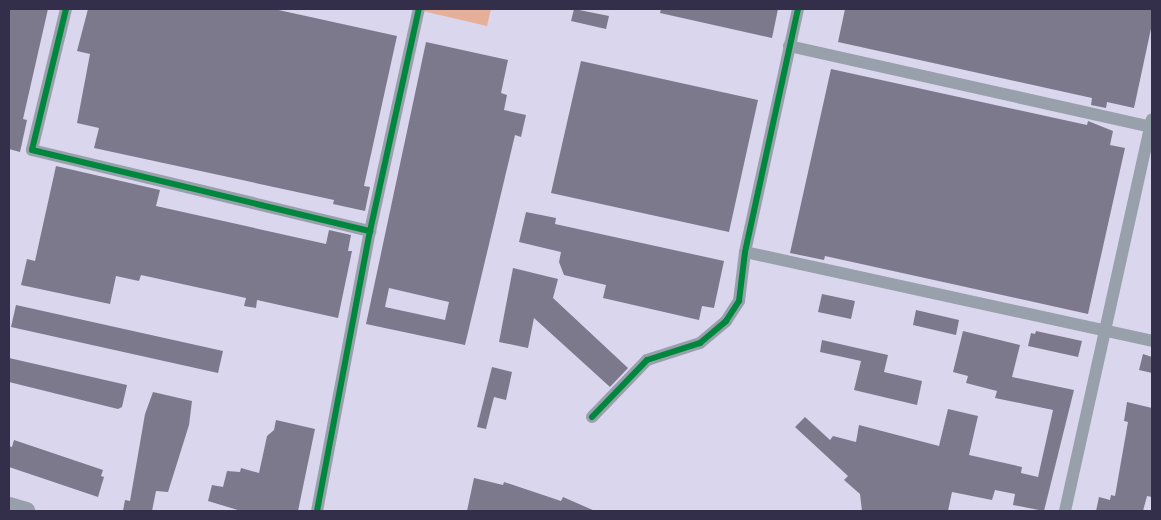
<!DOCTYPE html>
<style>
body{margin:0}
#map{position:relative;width:1161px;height:520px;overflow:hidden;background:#d9d6ed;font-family:"Nunito Sans",sans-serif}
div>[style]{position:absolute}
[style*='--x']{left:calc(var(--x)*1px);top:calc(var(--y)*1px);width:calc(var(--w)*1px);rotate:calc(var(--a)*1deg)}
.green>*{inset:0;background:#e5af99}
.building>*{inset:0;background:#7d798d}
.street>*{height:12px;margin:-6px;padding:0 6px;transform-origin:6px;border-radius:6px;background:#98a0ab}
.secondary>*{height:18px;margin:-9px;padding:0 9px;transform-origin:9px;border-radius:9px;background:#989fac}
.cycleway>*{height:6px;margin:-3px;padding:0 3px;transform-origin:3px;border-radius:3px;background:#00873e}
span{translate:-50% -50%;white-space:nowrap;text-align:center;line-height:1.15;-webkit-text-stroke:5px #e0dcf8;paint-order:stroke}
.frame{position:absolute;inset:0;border:10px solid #332f4a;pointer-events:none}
</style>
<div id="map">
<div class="green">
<div style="clip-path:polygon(414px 9px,491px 9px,487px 26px)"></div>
</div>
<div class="building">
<div style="clip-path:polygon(9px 9px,48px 9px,23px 119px,27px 120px,20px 152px,9px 149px)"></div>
<div style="clip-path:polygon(88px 9px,274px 9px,397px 36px,364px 186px,370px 187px,365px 211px,333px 204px,334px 200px,94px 148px,99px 128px,77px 123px,90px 54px,77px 51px)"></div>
<div style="clip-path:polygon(574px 9px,609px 16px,606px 29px,571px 21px)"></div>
<div style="clip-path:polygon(661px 9px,778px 9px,772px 38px,660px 13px)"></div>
<div style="clip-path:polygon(845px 9px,1152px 9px,1152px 24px,1134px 108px,1107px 102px,1106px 108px,1091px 105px,1092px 98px,838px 42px)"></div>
<div style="clip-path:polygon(evenodd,426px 42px,508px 60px,501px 93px,507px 95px,504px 110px,526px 115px,521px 137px,515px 135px,465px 345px,366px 324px,426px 42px,389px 288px,449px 302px,445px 320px,385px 307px,389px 288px)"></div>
<div style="clip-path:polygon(581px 61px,758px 100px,729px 232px,551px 193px)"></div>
<div style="clip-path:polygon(831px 69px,1087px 125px,1088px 121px,1113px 131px,1110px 145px,1125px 148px,1088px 314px,825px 256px,824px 260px,790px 253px)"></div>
<div style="clip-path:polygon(56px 166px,160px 190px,156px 206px,326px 244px,329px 230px,351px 235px,348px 251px,352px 251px,338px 318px,257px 300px,256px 308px,244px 306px,246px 298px,141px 275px,139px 281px,116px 276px,110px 304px,21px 285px,27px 259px,35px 261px)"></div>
<div style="clip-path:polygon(526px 212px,556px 218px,555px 224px,724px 261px,714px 308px,702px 306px,699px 320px,603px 298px,606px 285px,564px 275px,559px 262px,561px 252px,519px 242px)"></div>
<div style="clip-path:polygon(513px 268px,558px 279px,553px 298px,628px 368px,610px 387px,534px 318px,528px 348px,499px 342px)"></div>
<div style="clip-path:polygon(822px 294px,855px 301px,851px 319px,818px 312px)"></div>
<div style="clip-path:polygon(16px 305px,223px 351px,218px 373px,11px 327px)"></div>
<div style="clip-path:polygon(916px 310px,959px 320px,956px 335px,913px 325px)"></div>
<div style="clip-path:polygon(963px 331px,1020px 345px,1012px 377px,1074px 390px,1044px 511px,1013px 505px,1015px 494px,995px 490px,992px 500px,952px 492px,948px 511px,862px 511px,860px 494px,844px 480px,848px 476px,795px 427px,805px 417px,830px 440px,833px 436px,856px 442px,859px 425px,939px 446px,948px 409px,978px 416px,969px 455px,1022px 467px,1021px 473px,1038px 477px,1053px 410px,995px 398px,997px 391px,966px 383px,968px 376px,953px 372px)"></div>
<div style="clip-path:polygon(1036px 331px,1082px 341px,1078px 357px,1028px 346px,1031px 333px,1035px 334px)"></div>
<div style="clip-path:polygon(822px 340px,888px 355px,884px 372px,922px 381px,917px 405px,854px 390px,861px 361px,820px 352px)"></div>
<div style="clip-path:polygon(1143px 354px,1152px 357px,1152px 373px,1139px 370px)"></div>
<div style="clip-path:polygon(9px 358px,127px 385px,122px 407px,118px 409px,9px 382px)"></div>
<div style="clip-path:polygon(492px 367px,512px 372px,506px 400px,494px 397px,486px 429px,477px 427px)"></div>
<div style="clip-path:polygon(153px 392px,192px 401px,189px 425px,168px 492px,156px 491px,152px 511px,123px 511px,125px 500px,130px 501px,145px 414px)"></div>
<div style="clip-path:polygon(1127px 402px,1152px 408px,1152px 497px,1147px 496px,1143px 511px,1096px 511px,1099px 497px,1110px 500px,1111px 495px,1115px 496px,1128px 422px,1124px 421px)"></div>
<div style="clip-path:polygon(276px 420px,315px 429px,298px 511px,241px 511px,208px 501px,212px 485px,223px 487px,227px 471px,240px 472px,241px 468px,259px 473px,267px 436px,274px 430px)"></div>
<div style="clip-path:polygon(14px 440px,103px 470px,101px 476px,104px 477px,98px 497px,9px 467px,9px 446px,12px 447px)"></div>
<div style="clip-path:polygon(474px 478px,503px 485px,504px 482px,561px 501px,563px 497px,595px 511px,467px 511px)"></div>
</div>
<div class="street">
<div style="--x:66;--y:9;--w:145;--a:103.6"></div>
<div style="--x:32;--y:150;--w:348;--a:13.5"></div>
<div style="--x:789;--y:46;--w:372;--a:12.6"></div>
<div style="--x:745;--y:252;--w:417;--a:12.3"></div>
<div style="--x:592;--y:417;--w:79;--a:-46"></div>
<div style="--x:647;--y:360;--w:56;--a:-17.8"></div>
<div style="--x:700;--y:343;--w:34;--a:-40"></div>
<div style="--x:726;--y:321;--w:24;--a:-57"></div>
<div style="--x:739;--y:301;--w:49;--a:-83"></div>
<div style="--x:745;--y:252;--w:249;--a:-77.7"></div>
<div style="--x:317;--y:511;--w:285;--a:-79.3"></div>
<div style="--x:370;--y:231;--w:227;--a:-77.6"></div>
<div style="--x:1065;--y:511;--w:401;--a:-77.5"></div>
</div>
<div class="secondary">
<div style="--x:9;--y:506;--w:18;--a:16"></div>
</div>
<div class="cycleway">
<div style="--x:66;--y:9;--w:145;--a:103.6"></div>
<div style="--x:32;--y:150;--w:348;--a:13.5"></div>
<div style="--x:592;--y:417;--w:79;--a:-46"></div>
<div style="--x:647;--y:360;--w:56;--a:-17.8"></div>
<div style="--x:700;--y:343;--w:34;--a:-40"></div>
<div style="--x:726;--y:321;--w:24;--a:-57"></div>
<div style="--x:739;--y:301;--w:49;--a:-83"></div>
<div style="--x:745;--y:252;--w:249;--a:-77.7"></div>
<div style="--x:317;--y:511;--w:285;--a:-79.3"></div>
<div style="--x:370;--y:231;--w:227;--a:-77.6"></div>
</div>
<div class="frame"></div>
</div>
